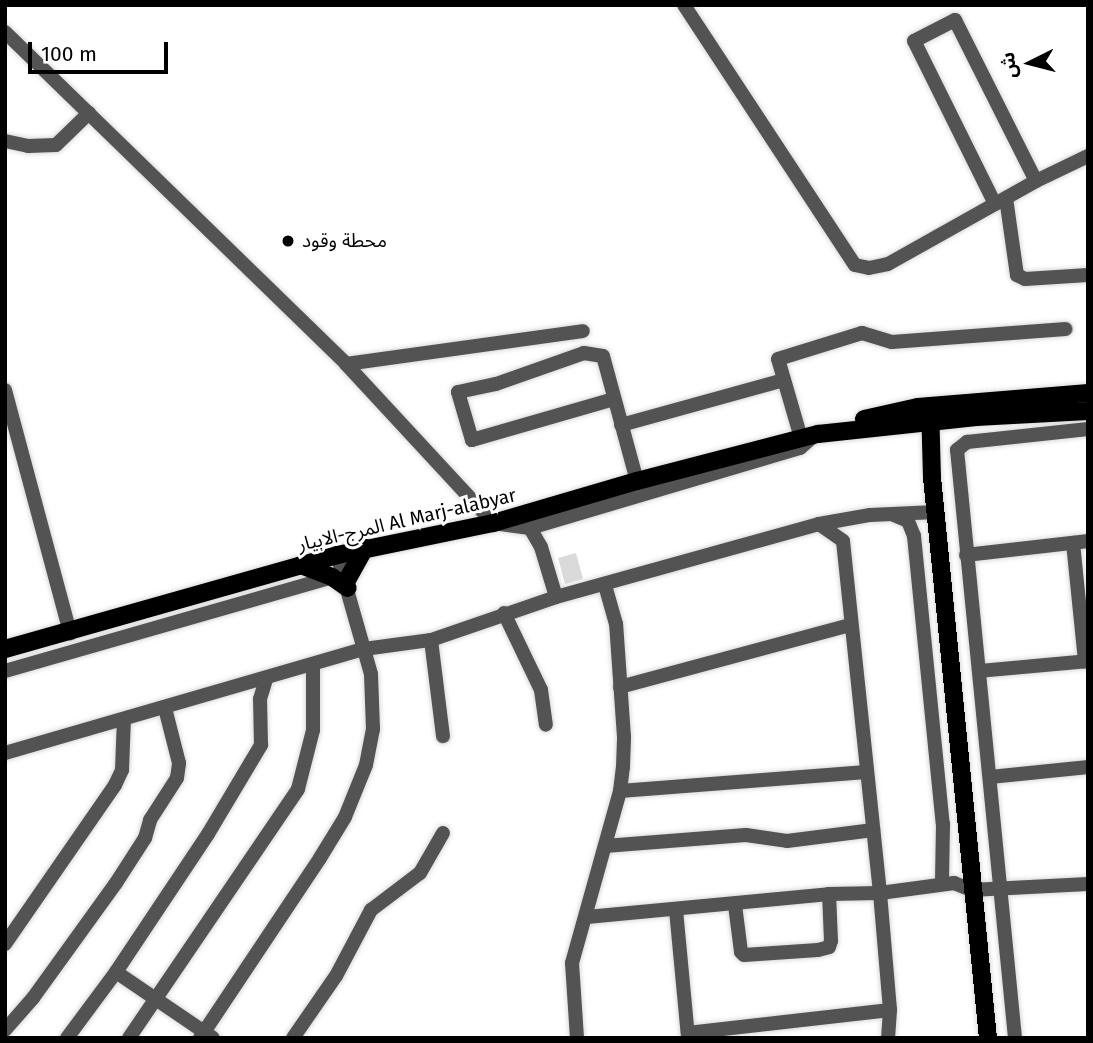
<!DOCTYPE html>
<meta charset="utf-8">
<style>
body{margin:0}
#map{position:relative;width:1093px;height:1043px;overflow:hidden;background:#fff;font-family:"Fira Sans","Noto Sans Arabic",sans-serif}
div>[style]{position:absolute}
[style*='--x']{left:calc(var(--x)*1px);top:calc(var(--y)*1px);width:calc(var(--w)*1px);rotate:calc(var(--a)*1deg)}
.green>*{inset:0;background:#dadada}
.roads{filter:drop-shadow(0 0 2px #dbdbdb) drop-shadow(0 0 2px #dbdbdb)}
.minor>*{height:14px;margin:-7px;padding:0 7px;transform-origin:7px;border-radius:7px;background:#535353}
.major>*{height:18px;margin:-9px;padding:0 9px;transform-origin:9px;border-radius:9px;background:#000}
.dots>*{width:19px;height:19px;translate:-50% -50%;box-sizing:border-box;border:4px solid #fff;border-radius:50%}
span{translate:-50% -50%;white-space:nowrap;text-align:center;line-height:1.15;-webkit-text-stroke:6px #fff;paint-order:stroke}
.poi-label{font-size:19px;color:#000}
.left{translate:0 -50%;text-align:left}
.street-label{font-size:19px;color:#000}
.frame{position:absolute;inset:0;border:7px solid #000;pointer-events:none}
.north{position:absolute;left:995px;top:28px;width:70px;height:70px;-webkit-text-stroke:5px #fff;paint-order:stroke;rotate:264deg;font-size:19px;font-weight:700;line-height:28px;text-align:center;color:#000}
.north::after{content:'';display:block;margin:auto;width:24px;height:32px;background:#000;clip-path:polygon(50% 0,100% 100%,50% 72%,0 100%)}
.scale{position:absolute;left:28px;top:42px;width:140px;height:32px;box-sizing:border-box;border:4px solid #000;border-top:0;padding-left:9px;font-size:21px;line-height:24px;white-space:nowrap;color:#000;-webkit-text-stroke:5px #fff;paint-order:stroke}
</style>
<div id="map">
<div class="green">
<div style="clip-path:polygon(576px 553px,583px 579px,565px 584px,558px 558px)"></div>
</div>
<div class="roads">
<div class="minor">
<div style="--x:684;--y:5;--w:311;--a:56.7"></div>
<div style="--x:855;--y:265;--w:14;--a:12"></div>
<div style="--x:869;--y:268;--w:19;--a:-12"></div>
<div style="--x:888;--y:264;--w:170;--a:-29.3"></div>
<div style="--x:1036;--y:181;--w:58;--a:-25.7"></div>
<div style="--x:5;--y:32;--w:476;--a:44.2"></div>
<div style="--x:346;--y:364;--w:217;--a:47.2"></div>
<div style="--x:493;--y:523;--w:37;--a:8"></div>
<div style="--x:530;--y:528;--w:22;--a:60"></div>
<div style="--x:541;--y:547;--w:52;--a:73.3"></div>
<div style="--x:5;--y:141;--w:24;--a:12"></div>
<div style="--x:28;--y:146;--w:28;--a:-2"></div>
<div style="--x:56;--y:145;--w:46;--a:-44.1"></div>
<div style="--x:1006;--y:198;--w:78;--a:81.9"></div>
<div style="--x:1017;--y:275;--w:9;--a:27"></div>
<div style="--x:1025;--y:279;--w:63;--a:-3.6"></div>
<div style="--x:995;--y:204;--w:182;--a:-116.4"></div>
<div style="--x:914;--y:41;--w:46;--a:-27.1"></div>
<div style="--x:955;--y:20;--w:180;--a:63.3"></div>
<div style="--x:346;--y:364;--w:239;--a:-7.9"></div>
<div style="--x:5;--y:390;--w:252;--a:75"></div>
<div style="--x:614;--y:399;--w:148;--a:163.9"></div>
<div style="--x:472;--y:440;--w:50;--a:-106.3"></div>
<div style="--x:458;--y:392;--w:39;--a:-12"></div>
<div style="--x:496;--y:384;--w:93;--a:-19.4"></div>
<div style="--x:584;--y:353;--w:19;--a:9"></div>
<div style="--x:603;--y:356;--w:130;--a:74.8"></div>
<div style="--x:621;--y:425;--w:169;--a:-15.4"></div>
<div style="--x:801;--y:438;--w:82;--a:-106.2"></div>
<div style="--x:778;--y:359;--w:88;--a:-17.2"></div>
<div style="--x:862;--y:333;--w:31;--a:17"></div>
<div style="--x:892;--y:342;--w:174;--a:-4.3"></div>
<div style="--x:894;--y:515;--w:15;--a:23"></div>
<div style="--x:908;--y:521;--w:16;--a:68"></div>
<div style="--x:914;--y:536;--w:289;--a:84.3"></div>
<div style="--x:943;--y:824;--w:59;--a:91"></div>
<div style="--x:819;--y:524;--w:29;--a:35"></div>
<div style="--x:843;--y:541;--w:354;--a:84"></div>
<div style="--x:880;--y:893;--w:117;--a:85.1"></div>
<div style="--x:890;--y:1010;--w:28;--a:94"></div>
<div style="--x:530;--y:528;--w:282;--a:-16.5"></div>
<div style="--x:800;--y:448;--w:18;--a:-41"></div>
<div style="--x:1073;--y:543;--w:119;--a:84.2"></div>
<div style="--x:966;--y:555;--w:123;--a:-6.5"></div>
<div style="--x:504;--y:613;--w:85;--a:64.3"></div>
<div style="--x:541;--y:690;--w:35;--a:82"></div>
<div style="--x:431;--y:640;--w:97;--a:82.9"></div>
<div style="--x:5;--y:671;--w:340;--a:-16"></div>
<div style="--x:979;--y:671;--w:109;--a:-5.2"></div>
<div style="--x:620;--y:687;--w:238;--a:-15.1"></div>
<div style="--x:5;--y:753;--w:374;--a:-16.2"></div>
<div style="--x:364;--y:649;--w:68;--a:-7.7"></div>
<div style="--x:431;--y:640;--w:132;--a:-19"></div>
<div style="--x:556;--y:597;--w:273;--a:-15.5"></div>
<div style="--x:819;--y:524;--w:52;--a:-10"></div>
<div style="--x:870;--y:515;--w:66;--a:-2.6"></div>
<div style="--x:990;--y:777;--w:99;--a:-5.8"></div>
<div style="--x:620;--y:791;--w:247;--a:-4.4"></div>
<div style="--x:605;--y:846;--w:141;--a:-4.5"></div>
<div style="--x:746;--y:835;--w:41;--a:8.3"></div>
<div style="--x:787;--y:841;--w:87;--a:-7.3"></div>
<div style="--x:735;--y:905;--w:47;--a:82.7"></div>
<div style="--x:741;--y:952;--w:4;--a:45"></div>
<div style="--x:744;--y:955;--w:74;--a:-3.9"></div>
<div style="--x:818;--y:950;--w:11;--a:-15"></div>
<div style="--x:829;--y:947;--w:6;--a:-72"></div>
<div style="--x:831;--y:941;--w:47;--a:-92.4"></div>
<div style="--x:676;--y:910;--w:129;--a:84.6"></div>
<div style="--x:587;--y:917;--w:243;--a:-5.4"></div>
<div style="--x:829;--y:894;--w:51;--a:-1.1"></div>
<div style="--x:880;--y:893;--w:75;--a:-7.7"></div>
<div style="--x:954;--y:883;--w:18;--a:22"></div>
<div style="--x:971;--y:890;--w:117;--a:-2.9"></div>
<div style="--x:5;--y:944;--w:193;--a:-55.3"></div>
<div style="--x:115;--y:785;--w:17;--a:-65"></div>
<div style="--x:122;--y:770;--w:51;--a:-87.8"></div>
<div style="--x:116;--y:972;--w:117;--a:34.2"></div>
<div style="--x:5;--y:1030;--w:43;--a:-48.8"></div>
<div style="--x:33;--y:998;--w:142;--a:-54.2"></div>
<div style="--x:116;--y:883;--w:54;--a:-57.2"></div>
<div style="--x:145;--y:838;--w:19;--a:-74"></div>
<div style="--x:150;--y:820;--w:50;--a:-57.3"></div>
<div style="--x:177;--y:778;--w:15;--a:-82"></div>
<div style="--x:179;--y:763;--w:57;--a:-104.3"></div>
<div style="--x:688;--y:1033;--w:203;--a:-6.5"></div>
<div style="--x:67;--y:1038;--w:82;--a:-53.4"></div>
<div style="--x:116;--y:972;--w:166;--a:-56.3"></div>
<div style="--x:208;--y:834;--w:104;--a:-59.2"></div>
<div style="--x:261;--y:745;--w:46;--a:-91.2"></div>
<div style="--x:260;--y:699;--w:21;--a:-73"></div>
<div style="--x:129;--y:1038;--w:301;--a:-55.8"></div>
<div style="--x:298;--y:789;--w:61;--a:-75.7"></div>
<div style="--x:313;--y:730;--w:64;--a:-90"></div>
<div style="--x:200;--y:1038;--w:216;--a:-56.3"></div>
<div style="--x:320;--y:858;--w:48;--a:-58.6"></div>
<div style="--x:345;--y:817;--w:56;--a:-68"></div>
<div style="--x:366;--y:765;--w:37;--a:-79"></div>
<div style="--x:373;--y:729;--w:55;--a:-92.1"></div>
<div style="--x:371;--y:674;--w:124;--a:-105.9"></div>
<div style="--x:293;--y:1038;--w:75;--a:-55.3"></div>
<div style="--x:336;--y:976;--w:75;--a:-62.1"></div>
<div style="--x:371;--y:910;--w:61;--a:-37.1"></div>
<div style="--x:420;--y:873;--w:46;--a:-60.1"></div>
<div style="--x:577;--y:1038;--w:75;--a:-93.8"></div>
<div style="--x:572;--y:963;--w:179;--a:-74.4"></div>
<div style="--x:620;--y:791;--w:24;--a:-83"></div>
<div style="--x:623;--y:767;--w:30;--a:-88"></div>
<div style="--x:624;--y:737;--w:113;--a:-94"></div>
<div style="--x:616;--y:624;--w:41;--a:-105.8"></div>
<div style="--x:1015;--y:1038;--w:591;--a:-95.63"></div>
<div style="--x:957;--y:450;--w:13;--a:-39"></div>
<div style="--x:967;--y:442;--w:122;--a:-6.1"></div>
</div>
<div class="major">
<div style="--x:930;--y:406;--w:71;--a:88.4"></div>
<div style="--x:932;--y:477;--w:564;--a:84.3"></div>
<div style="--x:864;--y:419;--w:55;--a:-12.5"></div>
<div style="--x:918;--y:407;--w:171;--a:-4.7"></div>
<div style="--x:301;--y:565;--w:33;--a:21"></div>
<div style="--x:332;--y:577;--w:19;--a:35"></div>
<div style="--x:346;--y:582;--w:39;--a:-61"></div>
<div style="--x:5;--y:649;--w:345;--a:-15.8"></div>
<div style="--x:337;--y:555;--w:159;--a:-11.6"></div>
<div style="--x:493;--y:523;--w:150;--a:-16.3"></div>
<div style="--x:637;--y:481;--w:187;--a:-14.6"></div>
<div style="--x:818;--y:434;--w:159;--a:-6.1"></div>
<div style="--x:976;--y:417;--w:112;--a:-3.1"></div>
</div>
</div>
<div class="dots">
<div style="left:288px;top:241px;background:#000"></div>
</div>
<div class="poi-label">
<span class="left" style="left:302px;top:241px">محطة وقود</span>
</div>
<div class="street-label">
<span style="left:407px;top:520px;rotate:-13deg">المرج-الابيار Al Marj-alabyar</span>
</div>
<div class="frame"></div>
<div class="north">ش</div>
<div class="scale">100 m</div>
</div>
